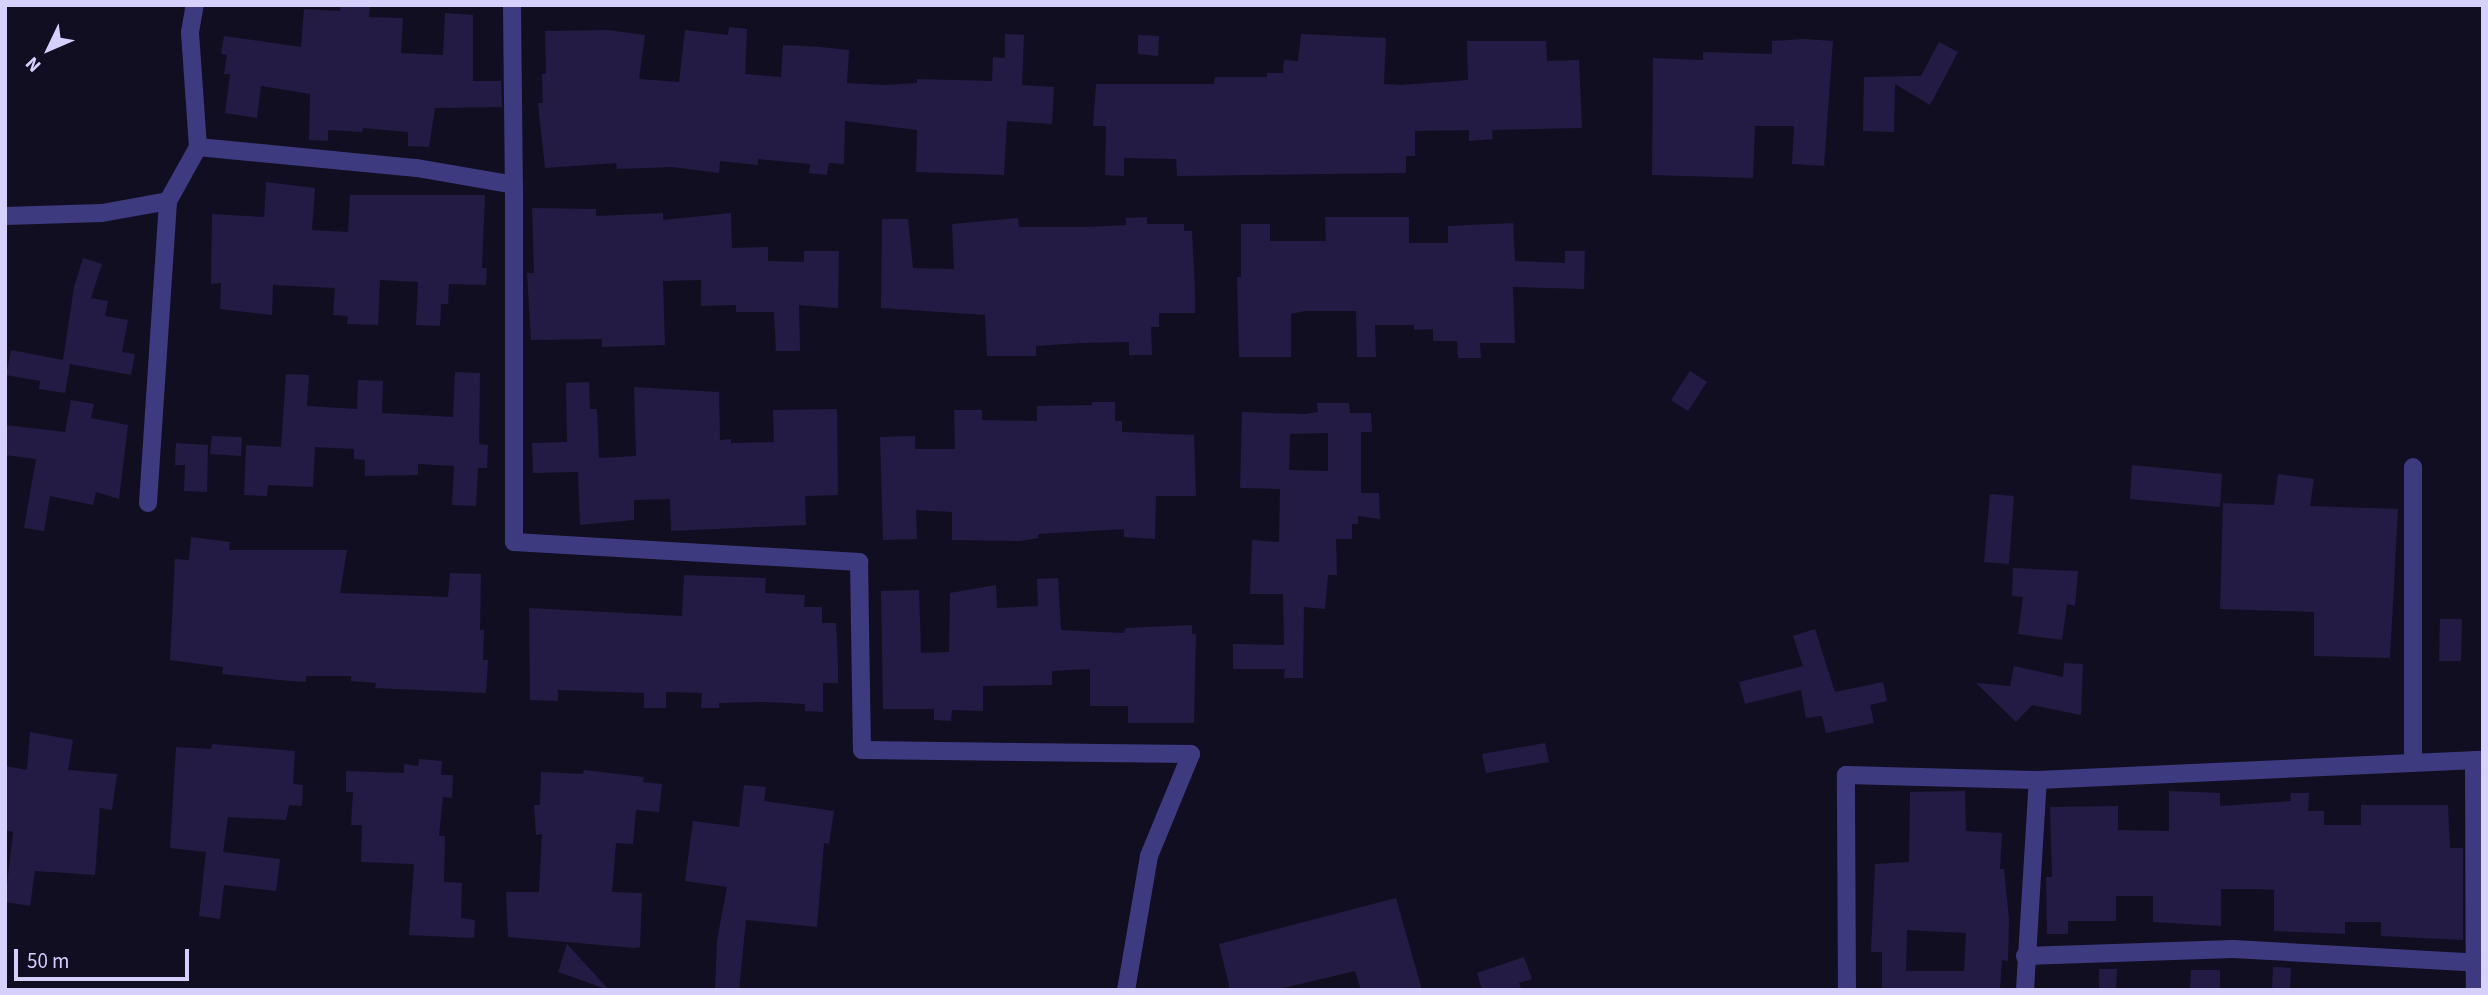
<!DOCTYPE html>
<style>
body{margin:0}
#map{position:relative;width:2488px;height:995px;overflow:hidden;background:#120e22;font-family:"Source Sans 3",sans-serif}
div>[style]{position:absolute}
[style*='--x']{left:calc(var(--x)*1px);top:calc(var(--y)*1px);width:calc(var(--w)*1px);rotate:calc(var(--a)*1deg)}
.building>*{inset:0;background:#231b43}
.minor>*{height:18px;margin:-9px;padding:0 9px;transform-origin:9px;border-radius:9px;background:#3d3a80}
span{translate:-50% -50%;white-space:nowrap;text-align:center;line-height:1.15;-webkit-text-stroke:5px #120e22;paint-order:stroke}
.frame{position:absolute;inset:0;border:7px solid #d6d0fe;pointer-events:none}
.north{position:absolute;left:14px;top:14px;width:70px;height:70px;-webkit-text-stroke:5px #120e22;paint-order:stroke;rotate:226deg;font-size:19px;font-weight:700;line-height:28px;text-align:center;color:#d6d0fe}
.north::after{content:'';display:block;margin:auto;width:24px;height:32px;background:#d6d0fe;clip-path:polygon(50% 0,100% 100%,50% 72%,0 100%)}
.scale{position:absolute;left:14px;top:949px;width:175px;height:32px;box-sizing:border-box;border:4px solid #d6d0fe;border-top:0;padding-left:9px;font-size:21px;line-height:24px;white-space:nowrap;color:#d6d0fe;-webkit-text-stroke:5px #120e22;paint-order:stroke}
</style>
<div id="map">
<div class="building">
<div style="clip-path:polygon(341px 5px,370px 5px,369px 17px,403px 18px,401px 53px,443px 55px,445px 13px,473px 15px,473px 81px,501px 81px,502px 107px,435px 108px,429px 147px,408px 146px,408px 132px,363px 128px,362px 132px,328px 130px,328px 141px,309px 140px,310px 94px,261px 86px,257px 118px,225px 113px,230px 74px,224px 74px,227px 55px,221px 54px,224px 36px,301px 47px,304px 9px,340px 11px)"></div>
<div style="clip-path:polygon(729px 27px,747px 29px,745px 74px,781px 77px,783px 45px,820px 47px,849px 50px,847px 83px,883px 85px,917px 83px,917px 79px,992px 81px,993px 57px,1005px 58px,1005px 34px,1024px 35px,1022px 85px,1054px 87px,1052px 124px,1007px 121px,1004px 175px,916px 172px,917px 130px,845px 121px,844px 164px,829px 163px,827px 175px,809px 173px,810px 164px,758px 159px,758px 165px,720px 161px,719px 173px,672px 167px,617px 169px,616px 163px,545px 168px,538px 103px,543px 103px,542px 74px,546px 74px,545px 31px,608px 30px,645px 35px,639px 79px,679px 82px,685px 30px,728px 35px)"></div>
<div style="clip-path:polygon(1301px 34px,1386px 38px,1384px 84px,1401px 85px,1468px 80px,1467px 41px,1546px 41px,1547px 61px,1579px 60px,1582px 128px,1492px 130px,1493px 139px,1469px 141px,1469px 130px,1415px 131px,1415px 156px,1406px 156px,1406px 173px,1177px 176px,1176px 159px,1124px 158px,1124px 176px,1105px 175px,1106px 126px,1093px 126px,1096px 84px,1214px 84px,1215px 77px,1267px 77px,1267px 73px,1283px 73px,1284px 60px,1298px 61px)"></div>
<div style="clip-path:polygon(1138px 35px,1159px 36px,1158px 56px,1138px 54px)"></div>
<div style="clip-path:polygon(1805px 39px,1833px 41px,1824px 166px,1792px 164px,1794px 126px,1755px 126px,1753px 178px,1652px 175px,1653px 58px,1703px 60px,1703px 52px,1772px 54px,1772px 41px)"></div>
<div style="clip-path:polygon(1939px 42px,1958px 52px,1930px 105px,1895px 84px,1894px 132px,1863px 131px,1864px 77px,1921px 76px)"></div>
<div style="clip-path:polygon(266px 182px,315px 188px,312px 230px,348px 232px,350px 195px,485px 195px,482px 268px,487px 268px,486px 285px,449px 284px,448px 304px,441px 304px,440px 326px,416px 325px,418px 282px,380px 280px,378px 325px,347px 324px,348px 316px,333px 315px,335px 288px,273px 285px,272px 315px,220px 309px,221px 283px,211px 284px,212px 214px,264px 217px)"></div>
<div style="clip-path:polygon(532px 208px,596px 209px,596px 216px,663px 213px,663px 220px,731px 213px,732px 248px,768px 247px,768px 261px,804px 262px,804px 251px,839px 251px,838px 308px,799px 305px,800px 351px,776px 351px,774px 312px,736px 312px,736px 305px,701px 306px,701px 280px,663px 281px,665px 345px,602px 347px,602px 339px,531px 340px,527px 273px,534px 273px)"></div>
<div style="clip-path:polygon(1147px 217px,1147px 224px,1184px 224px,1184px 231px,1192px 231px,1195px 290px,1195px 313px,1159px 313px,1159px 327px,1151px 327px,1152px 355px,1129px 355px,1129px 342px,1080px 343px,1036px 346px,1036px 356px,987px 356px,985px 315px,881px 308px,882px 219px,908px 219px,913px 268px,954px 269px,952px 224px,1018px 218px,1019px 227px,1087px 227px,1126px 225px,1126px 218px)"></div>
<div style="clip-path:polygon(1325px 217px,1409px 217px,1409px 243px,1448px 243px,1448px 226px,1513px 223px,1515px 261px,1565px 263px,1565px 251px,1585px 251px,1584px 289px,1513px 287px,1515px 343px,1480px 343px,1481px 358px,1458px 358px,1457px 341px,1433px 341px,1433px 329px,1414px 330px,1414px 325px,1375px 325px,1376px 357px,1357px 357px,1356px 311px,1305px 311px,1291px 314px,1291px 357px,1239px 357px,1237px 277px,1241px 277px,1241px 224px,1270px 224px,1270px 241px,1326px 241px)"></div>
<div style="clip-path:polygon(83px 258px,102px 264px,91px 298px,108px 301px,105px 316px,128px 320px,122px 352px,135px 354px,131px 375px,70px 364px,65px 393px,39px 389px,40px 381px,6px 375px,11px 350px,63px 360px,74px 287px)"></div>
<div style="clip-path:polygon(1690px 371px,1707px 382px,1688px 411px,1671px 400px)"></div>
<div style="clip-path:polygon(455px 372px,480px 373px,479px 444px,488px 445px,487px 468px,478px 468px,476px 506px,452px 505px,454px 466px,418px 464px,418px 475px,365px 476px,365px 460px,354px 459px,354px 449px,315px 447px,313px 487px,268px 485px,267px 496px,244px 495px,246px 445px,281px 447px,286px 374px,309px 375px,307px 406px,357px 409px,358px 380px,383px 381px,382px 413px,453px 417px)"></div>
<div style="clip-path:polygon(589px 382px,590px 409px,597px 409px,599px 458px,636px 456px,634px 387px,719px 392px,720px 440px,731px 439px,731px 443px,774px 442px,773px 410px,837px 409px,838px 495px,805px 496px,806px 525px,671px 531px,670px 499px,634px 500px,634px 520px,580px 525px,578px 472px,533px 473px,532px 443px,567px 442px,566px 383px)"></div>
<div style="clip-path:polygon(71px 400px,94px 404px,91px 418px,128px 425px,119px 499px,96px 492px,93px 505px,50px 496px,44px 531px,24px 528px,36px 459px,5px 455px,5px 425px,65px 432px)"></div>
<div style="clip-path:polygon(1092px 402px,1115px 402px,1115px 421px,1122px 421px,1122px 432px,1194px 435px,1196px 496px,1156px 496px,1155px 539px,1124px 537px,1124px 529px,1038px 534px,1038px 538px,1021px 541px,952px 540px,952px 512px,916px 510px,917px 539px,883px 540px,880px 437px,915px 436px,915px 449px,955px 449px,954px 410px,982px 410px,982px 420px,1037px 421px,1037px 406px,1092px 405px)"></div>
<div style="clip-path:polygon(evenodd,1317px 403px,1349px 403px,1350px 413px,1371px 413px,1372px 432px,1361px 432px,1361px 493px,1379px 493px,1380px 519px,1358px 516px,1358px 524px,1352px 524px,1352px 539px,1336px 539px,1337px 575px,1328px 575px,1325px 609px,1304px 607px,1303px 678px,1284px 678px,1285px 669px,1233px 669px,1233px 644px,1284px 645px,1283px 594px,1250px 594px,1252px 540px,1279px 542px,1280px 489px,1240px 488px,1242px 412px,1305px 414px,1318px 412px,1317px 403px,1328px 433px,1328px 471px,1289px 470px,1290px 434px,1328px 433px)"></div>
<div style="clip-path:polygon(212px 436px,242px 437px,241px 456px,210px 454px)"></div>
<div style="clip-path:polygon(176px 443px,208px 445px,207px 492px,184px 491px,185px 465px,175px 465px)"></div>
<div style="clip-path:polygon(2132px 465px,2222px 474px,2220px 507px,2130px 499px)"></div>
<div style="clip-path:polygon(2278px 474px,2314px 479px,2310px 506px,2398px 509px,2390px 658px,2314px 656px,2314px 612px,2220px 609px,2223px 503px,2274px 505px)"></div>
<div style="clip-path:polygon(1990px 494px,2014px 496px,2009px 564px,1984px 562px)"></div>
<div style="clip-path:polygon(191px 537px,230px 542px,229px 550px,347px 550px,340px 593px,448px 597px,450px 573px,481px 574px,480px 630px,484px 630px,483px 660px,488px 660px,486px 693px,375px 688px,376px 683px,351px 681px,351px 676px,306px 676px,306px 682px,289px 681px,222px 674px,223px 667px,170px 660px,175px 559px,189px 560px)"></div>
<div style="clip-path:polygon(2013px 568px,2078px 571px,2075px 606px,2067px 604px,2062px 640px,2018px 634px,2023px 597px,2012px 596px)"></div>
<div style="clip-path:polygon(684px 575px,766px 578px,765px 593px,805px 595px,804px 607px,822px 607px,822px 623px,836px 623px,838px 665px,838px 683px,823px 683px,823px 712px,805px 711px,805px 704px,766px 702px,719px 703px,719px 708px,701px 708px,702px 693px,666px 692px,666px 708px,644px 708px,644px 693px,558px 690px,558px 701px,530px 700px,529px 608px,682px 616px)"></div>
<div style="clip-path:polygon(1058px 578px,1061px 630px,1124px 633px,1126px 628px,1192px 625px,1192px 634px,1196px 634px,1194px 723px,1128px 723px,1128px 706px,1090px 706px,1090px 669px,1052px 671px,1052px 685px,983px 686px,983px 711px,952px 710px,951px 721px,934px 720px,934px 709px,883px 709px,881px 591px,919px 590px,921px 653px,949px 652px,950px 593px,996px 585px,997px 608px,1038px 606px,1037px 579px)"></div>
<div style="clip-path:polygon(2440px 619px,2462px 619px,2461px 661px,2439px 661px)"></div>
<div style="clip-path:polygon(1815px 629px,1835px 692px,1883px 682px,1887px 701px,1870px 705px,1874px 723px,1826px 733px,1822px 716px,1806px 718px,1801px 690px,1745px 704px,1739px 682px,1803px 666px,1793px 636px)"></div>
<div style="clip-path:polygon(2064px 663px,2083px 664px,2081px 715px,2032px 705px,2016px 722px,1976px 683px,2010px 686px,2014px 666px,2063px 677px)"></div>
<div style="clip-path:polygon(30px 732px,73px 740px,68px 770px,117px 774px,112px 810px,100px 808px,95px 875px,35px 871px,30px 906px,5px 902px,13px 832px,5px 830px,5px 766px,27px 770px)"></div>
<div style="clip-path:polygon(1545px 743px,1549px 762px,1486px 773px,1482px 754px)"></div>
<div style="clip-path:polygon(212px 744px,295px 751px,293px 784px,303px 785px,302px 806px,289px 805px,286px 820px,228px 817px,223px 852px,280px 859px,276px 891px,224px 885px,220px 919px,199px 916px,206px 852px,170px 848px,176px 747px,211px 749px)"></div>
<div style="clip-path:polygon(419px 759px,442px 761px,441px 775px,453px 775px,452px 798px,443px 797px,439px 836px,445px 836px,444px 882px,462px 883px,461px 918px,475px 920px,474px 938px,409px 935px,414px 864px,361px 862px,362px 825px,351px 825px,353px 792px,346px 792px,346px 771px,404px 773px,404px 764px,418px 766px)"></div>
<div style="clip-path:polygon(584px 770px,644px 777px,643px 782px,662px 784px,659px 812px,636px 810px,633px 844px,616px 843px,612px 892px,642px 893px,640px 947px,635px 948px,508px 937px,506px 892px,539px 892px,542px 834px,536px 835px,534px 805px,540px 805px,541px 772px,583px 774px)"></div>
<div style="clip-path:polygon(744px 785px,766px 787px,764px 801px,834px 811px,829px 844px,824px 843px,817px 927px,746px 920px,739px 990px,715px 990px,717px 940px,727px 887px,685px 881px,693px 821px,739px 827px)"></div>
<div style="clip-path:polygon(evenodd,1965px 791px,1966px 831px,2002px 833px,2000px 869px,2004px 869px,2009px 919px,2008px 961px,2002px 960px,2000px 990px,1882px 990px,1882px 952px,1871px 952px,1875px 864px,1909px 862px,1910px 792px,1965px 791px,1907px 930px,1966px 933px,1964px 971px,1906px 971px,1907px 930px)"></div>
<div style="clip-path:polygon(2169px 791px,2220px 793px,2220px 806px,2291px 801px,2290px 793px,2309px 793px,2308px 811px,2324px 811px,2324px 825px,2361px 825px,2361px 805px,2448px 805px,2450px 848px,2463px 848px,2463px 940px,2381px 936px,2381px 922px,2345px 922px,2345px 934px,2274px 931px,2274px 890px,2256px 889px,2221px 889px,2221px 926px,2153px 922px,2153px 896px,2116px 896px,2116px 921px,2068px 921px,2068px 934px,2047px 934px,2046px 877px,2052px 877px,2050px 807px,2118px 806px,2118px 830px,2169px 831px)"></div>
<div style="clip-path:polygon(1396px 898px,1422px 990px,1361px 990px,1355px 971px,1275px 990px,1230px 990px,1219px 944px)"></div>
<div style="clip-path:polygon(567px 944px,609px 990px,558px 972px)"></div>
<div style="clip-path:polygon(1524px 957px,1532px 979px,1519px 983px,1522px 990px,1482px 990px,1477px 973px)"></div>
<div style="clip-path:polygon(2273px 967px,2291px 968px,2290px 990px,2272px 990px)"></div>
<div style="clip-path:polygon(2099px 969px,2117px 969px,2116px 990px,2099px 990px)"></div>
<div style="clip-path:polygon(2191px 970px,2220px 970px,2220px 990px,2190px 990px)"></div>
</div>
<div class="minor">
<div style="--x:512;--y:5;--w:180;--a:89.4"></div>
<div style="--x:198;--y:147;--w:220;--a:5.5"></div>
<div style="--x:417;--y:168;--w:98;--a:9.9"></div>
<div style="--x:514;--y:185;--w:357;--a:90"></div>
<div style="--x:514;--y:542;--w:346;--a:3.3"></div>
<div style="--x:859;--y:562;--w:188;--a:89.1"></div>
<div style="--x:862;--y:750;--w:329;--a:0.7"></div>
<div style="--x:1191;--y:754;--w:110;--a:112.4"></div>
<div style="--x:1149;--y:856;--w:136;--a:99.7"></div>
<div style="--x:5;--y:216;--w:97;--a:-1.8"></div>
<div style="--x:102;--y:213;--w:67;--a:-10.3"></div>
<div style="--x:148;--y:503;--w:303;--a:-86.2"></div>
<div style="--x:168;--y:201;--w:62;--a:-60.9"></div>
<div style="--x:198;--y:147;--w:115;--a:-94"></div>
<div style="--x:190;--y:32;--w:27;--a:-80"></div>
<div style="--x:2413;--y:760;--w:293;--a:-90"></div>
<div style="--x:2474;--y:760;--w:230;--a:89.8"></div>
<div style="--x:2025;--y:956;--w:208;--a:-1.9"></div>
<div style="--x:2233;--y:949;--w:250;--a:3.2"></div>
<div style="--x:1847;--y:990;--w:215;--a:-90.3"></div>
<div style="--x:1846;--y:775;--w:192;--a:1.5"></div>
<div style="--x:2038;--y:780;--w:445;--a:-2.6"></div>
<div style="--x:2025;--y:990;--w:210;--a:-86.5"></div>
</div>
<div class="frame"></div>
<div class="north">N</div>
<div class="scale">50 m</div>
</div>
